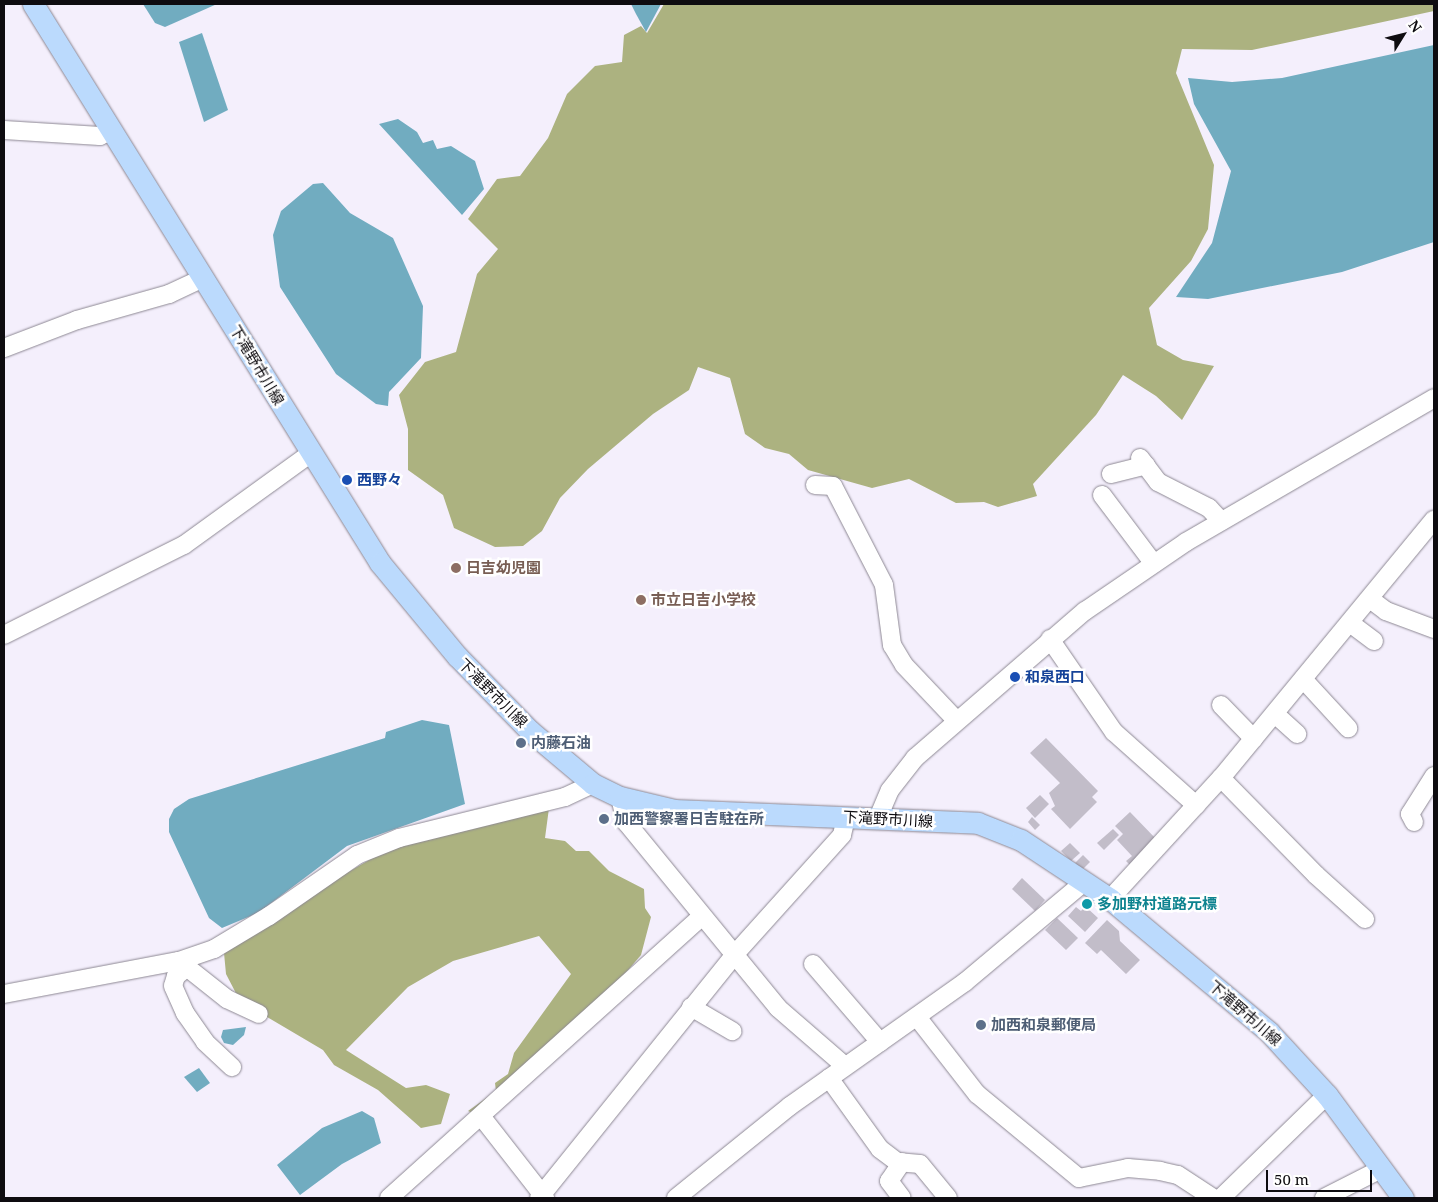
<!DOCTYPE html>
<meta charset="utf-8">
<style>
body{margin:0}
#map{position:relative;width:1438px;height:1202px;overflow:hidden;background:#f4effc;font-family:"Noto Serif","Noto Sans JP",serif}
div>[style]{position:absolute}
[style*='--x']{left:calc(var(--x)*1px);top:calc(var(--y)*1px);width:calc(var(--w)*1px);rotate:calc(var(--a)*1deg)}
.forest>*{inset:0;background:#acb280}
.water>*{inset:0;background:#71acc0}
.building>*{inset:0;background:#c2bdc9}
.roads{filter:drop-shadow(0 0 1px #8d8893) drop-shadow(0 0 1px #8d8893)}
.minor>*{height:18px;margin:-9px;padding:0 9px;transform-origin:9px;border-radius:9px;background:#fff}
.major>*{height:21px;margin:-10.5px;padding:0 10.5px;transform-origin:10.5px;border-radius:10.5px;background:#bbdafd}
.dots>*{width:14px;height:14px;translate:-50% -50%;box-sizing:border-box;border:2px solid #fff;border-radius:50%}
span{translate:-50% -50%;white-space:nowrap;text-align:center;line-height:1.15;-webkit-text-stroke:5px #fff;paint-order:stroke}
.street-label{font-size:15px;color:#0e0c10}
.transit-label{font-size:15px;color:#164399;font-weight:700}
.left{translate:0 -50%;text-align:left}
.education-label{font-size:15px;color:#785e54;font-weight:700}
.service-label{font-size:15px;color:#4e5e75;font-weight:700}
.culture-label{font-size:15px;color:#0d838f;font-weight:700}
.frame{position:absolute;inset:0;border:5px solid #0e0c10;pointer-events:none}
.north{position:absolute;left:1378px;top:10px;width:50px;height:50px;-webkit-text-stroke:4px #fff;paint-order:stroke;rotate:54deg;font-size:14px;font-weight:700;line-height:20px;text-align:center;color:#0e0c10}
.north::after{content:'';display:block;margin:auto;width:18px;height:22px;background:#0e0c10;clip-path:polygon(50% 0,100% 100%,50% 72%,0 100%)}
.scale{position:absolute;left:1266px;top:1170px;width:106px;height:22px;box-sizing:border-box;border:2px solid #0e0c10;border-top:0;padding-left:6px;font-size:15px;line-height:18px;white-space:nowrap;color:#0e0c10;-webkit-text-stroke:4px #fff;paint-order:stroke}
</style>
<div id="map">
<div class="forest">
<div style="clip-path:polygon(664px 4px,1434px 4px,1434px 11px,1252px 50px,1182px 49px,1176px 73px,1214px 165px,1208px 229px,1191px 261px,1149px 308px,1157px 345px,1183px 360px,1214px 366px,1182px 420px,1156px 396px,1123px 375px,1096px 415px,1033px 484px,1037px 496px,998px 507px,984px 502px,956px 503px,909px 479px,872px 488px,808px 470px,789px 454px,765px 448px,745px 434px,730px 378px,698px 367px,689px 390px,653px 414px,588px 469px,560px 498px,542px 531px,523px 546px,495px 547px,454px 528px,443px 495px,408px 470px,408px 429px,399px 395px,425px 362px,456px 352px,477px 274px,498px 249px,468px 219px,497px 179px,520px 176px,548px 138px,567px 94px,595px 66px,622px 62px,624px 35px,641px 26px,647px 33px)"></div>
<div style="clip-path:polygon(549px 808px,545px 838px,565px 841px,576px 851px,589px 851px,609px 871px,644px 889px,645px 908px,651px 917px,641px 955px,611px 990px,477px 1115px,468px 1111px,496px 1091px,495px 1083px,508px 1074px,514px 1053px,571px 974px,539px 936px,453px 961px,408px 987px,346px 1050px,406px 1088px,426px 1085px,450px 1094px,441px 1124px,421px 1128px,378px 1090px,334px 1065px,323px 1050px,240px 1001px,226px 974px,224px 953px,326px 885px,393px 846px)"></div>
</div>
<div class="water">
<div style="clip-path:polygon(143px 4px,217px 4px,165px 27px,155px 23px)"></div>
<div style="clip-path:polygon(631px 4px,661px 4px,646px 32px,636px 14px)"></div>
<div style="clip-path:polygon(202px 33px,228px 110px,204px 122px,179px 42px)"></div>
<div style="clip-path:polygon(1434px 45px,1434px 242px,1342px 272px,1208px 299px,1176px 297px,1212px 243px,1231px 171px,1194px 104px,1188px 78px,1232px 82px,1282px 78px)"></div>
<div style="clip-path:polygon(398px 119px,417px 132px,423px 143px,433px 140px,437px 149px,451px 146px,475px 161px,484px 189px,462px 215px,379px 124px)"></div>
<div style="clip-path:polygon(323px 183px,350px 213px,393px 238px,423px 306px,421px 358px,389px 392px,388px 406px,376px 404px,336px 374px,280px 287px,273px 235px,281px 211px,313px 184px)"></div>
<div style="clip-path:polygon(422px 720px,449px 725px,465px 804px,347px 846px,258px 913px,222px 928px,209px 918px,169px 832px,169px 819px,174px 809px,189px 799px,385px 738px,386px 732px)"></div>
<div style="clip-path:polygon(246px 1027px,244px 1035px,233px 1045px,224px 1043px,221px 1037px,223px 1030px)"></div>
<div style="clip-path:polygon(199px 1068px,210px 1083px,197px 1092px,184px 1077px)"></div>
<div style="clip-path:polygon(362px 1111px,374px 1118px,381px 1143px,342px 1164px,300px 1195px,277px 1165px,322px 1128px)"></div>
</div>
<div class="building">
<div style="clip-path:polygon(1046px 738px,1098px 791px,1092px 797px,1097px 802px,1070px 829px,1051px 809px,1055px 806px,1049px 793px,1060px 783px,1030px 753px)"></div>
<div style="clip-path:polygon(1040px 795px,1049px 804px,1035px 818px,1026px 808px)"></div>
<div style="clip-path:polygon(1130px 812px,1158px 841px,1132px 867px,1126px 861px,1132px 856px,1117px 840px,1123px 834px,1115px 826px)"></div>
<div style="clip-path:polygon(1032px 817px,1040px 825px,1035px 830px,1028px 822px)"></div>
<div style="clip-path:polygon(1113px 829px,1119px 835px,1104px 850px,1097px 843px)"></div>
<div style="clip-path:polygon(1070px 843px,1080px 853px,1071px 861px,1061px 851px)"></div>
<div style="clip-path:polygon(1083px 855px,1090px 862px,1082px 870px,1075px 863px)"></div>
<div style="clip-path:polygon(1022px 878px,1045px 900px,1035px 911px,1012px 889px)"></div>
<div style="clip-path:polygon(1085px 906px,1098px 918px,1085px 932px,1068px 916px,1076px 907px,1081px 911px)"></div>
<div style="clip-path:polygon(1057px 918px,1078px 938px,1066px 950px,1045px 930px)"></div>
<div style="clip-path:polygon(1107px 920px,1119px 931px,1120px 941px,1140px 960px,1126px 974px,1101px 950px,1097px 954px,1085px 943px)"></div>
</div>
<div class="roads">
<div class="minor">
<div style="--x:4;--y:130;--w:96;--a:3.6"></div>
<div style="--x:100;--y:136;--w:13;--a:-27"></div>
<div style="--x:4;--y:348;--w:78;--a:-21"></div>
<div style="--x:77;--y:320;--w:96;--a:-15.8"></div>
<div style="--x:169;--y:294;--w:38;--a:-25"></div>
<div style="--x:1140;--y:458;--w:30;--a:53"></div>
<div style="--x:1158;--y:482;--w:57;--a:27"></div>
<div style="--x:1209;--y:508;--w:18;--a:47"></div>
<div style="--x:1111;--y:474;--w:36;--a:-14"></div>
<div style="--x:815;--y:485;--w:18;--a:3"></div>
<div style="--x:833;--y:486;--w:111;--a:62.7"></div>
<div style="--x:884;--y:585;--w:61;--a:82.4"></div>
<div style="--x:892;--y:645;--w:23;--a:59"></div>
<div style="--x:904;--y:665;--w:76;--a:46.6"></div>
<div style="--x:1102;--y:495;--w:86;--a:53"></div>
<div style="--x:1370;--y:599;--w:20;--a:37"></div>
<div style="--x:1386;--y:611;--w:51;--a:20.6"></div>
<div style="--x:1350;--y:623;--w:30;--a:37"></div>
<div style="--x:4;--y:635;--w:201;--a:-26.6"></div>
<div style="--x:184;--y:545;--w:157;--a:-35.9"></div>
<div style="--x:1050;--y:639;--w:113;--a:55.5"></div>
<div style="--x:1114;--y:732;--w:110;--a:41.7"></div>
<div style="--x:1303;--y:679;--w:67;--a:47.4"></div>
<div style="--x:1221;--y:705;--w:47;--a:45.9"></div>
<div style="--x:1275;--y:714;--w:30;--a:42"></div>
<div style="--x:1221;--y:778;--w:136;--a:45.6"></div>
<div style="--x:1316;--y:875;--w:66;--a:41.9"></div>
<div style="--x:620;--y:797;--w:26;--a:77"></div>
<div style="--x:626;--y:822;--w:240;--a:50.7"></div>
<div style="--x:778;--y:1008;--w:89;--a:40.9"></div>
<div style="--x:878;--y:818;--w:30;--a:-67"></div>
<div style="--x:890;--y:790;--w:41;--a:-52"></div>
<div style="--x:915;--y:758;--w:225;--a:-40.9"></div>
<div style="--x:1085;--y:611;--w:122;--a:-34.3"></div>
<div style="--x:1186;--y:542;--w:287;--a:-30.1"></div>
<div style="--x:1414;--y:822;--w:9;--a:-117"></div>
<div style="--x:1410;--y:814;--w:45;--a:-57.7"></div>
<div style="--x:1110;--y:899;--w:164;--a:-47.5"></div>
<div style="--x:1221;--y:778;--w:335;--a:-50.5"></div>
<div style="--x:179;--y:961;--w:61;--a:38.4"></div>
<div style="--x:227;--y:999;--w:35;--a:25"></div>
<div style="--x:813;--y:964;--w:103;--a:49.3"></div>
<div style="--x:186;--y:968;--w:13;--a:141"></div>
<div style="--x:176;--y:976;--w:10;--a:107"></div>
<div style="--x:173;--y:986;--w:30;--a:66"></div>
<div style="--x:185;--y:1013;--w:35;--a:55"></div>
<div style="--x:205;--y:1042;--w:37;--a:43"></div>
<div style="--x:4;--y:994;--w:178;--a:-10.7"></div>
<div style="--x:179;--y:961;--w:37;--a:-19"></div>
<div style="--x:214;--y:949;--w:64;--a:-31"></div>
<div style="--x:269;--y:916;--w:107;--a:-34.7"></div>
<div style="--x:357;--y:855;--w:45;--a:-22"></div>
<div style="--x:399;--y:838;--w:171;--a:-13.9"></div>
<div style="--x:565;--y:797;--w:31;--a:-25"></div>
<div style="--x:691;--y:1007;--w:48;--a:30.3"></div>
<div style="--x:917;--y:1017;--w:98;--a:52.1"></div>
<div style="--x:977;--y:1094;--w:132;--a:39.5"></div>
<div style="--x:1079;--y:1178;--w:50;--a:-11.5"></div>
<div style="--x:1128;--y:1168;--w:32;--a:5"></div>
<div style="--x:1160;--y:1171;--w:18;--a:13"></div>
<div style="--x:1178;--y:1175;--w:42;--a:33.3"></div>
<div style="--x:829;--y:1078;--w:87;--a:54.3"></div>
<div style="--x:880;--y:1149;--w:21;--a:37"></div>
<div style="--x:897;--y:1162;--w:23;--a:5"></div>
<div style="--x:920;--y:1164;--w:44;--a:50.5"></div>
<div style="--x:481;--y:1116;--w:104;--a:52"></div>
<div style="--x:902;--y:1162;--w:23;--a:124"></div>
<div style="--x:889;--y:1181;--w:21;--a:53"></div>
<div style="--x:389;--y:1198;--w:421;--a:-42"></div>
<div style="--x:539;--y:1198;--w:313;--a:-51.2"></div>
<div style="--x:735;--y:954;--w:160;--a:-48"></div>
<div style="--x:842;--y:835;--w:18;--a:-77"></div>
<div style="--x:676;--y:1198;--w:146;--a:-38.9"></div>
<div style="--x:790;--y:1106;--w:214;--a:-35.3"></div>
<div style="--x:965;--y:982;--w:155;--a:-40"></div>
<div style="--x:1221;--y:1198;--w:148;--a:-44.2"></div>
<div style="--x:1324;--y:1198;--w:64;--a:-27"></div>
</div>
<div class="major">
<div style="--x:33;--y:4;--w:658;--a:58.17"></div>
<div style="--x:380;--y:563;--w:121;--a:50.4"></div>
<div style="--x:457;--y:656;--w:105;--a:45.8"></div>
<div style="--x:530;--y:731;--w:82;--a:40.1"></div>
<div style="--x:593;--y:784;--w:30;--a:26"></div>
<div style="--x:620;--y:797;--w:56;--a:13.5"></div>
<div style="--x:674;--y:810;--w:304;--a:2.4"></div>
<div style="--x:978;--y:823;--w:46;--a:21.6"></div>
<div style="--x:1021;--y:840;--w:107;--a:33.5"></div>
<div style="--x:1110;--y:899;--w:207;--a:39.9"></div>
<div style="--x:1269;--y:1032;--w:86;--a:47.4"></div>
<div style="--x:1327;--y:1095;--w:128;--a:53.6"></div>
</div>
</div>
<div class="dots">
<div style="left:347px;top:480px;background:#1a4fb4"></div>
<div style="left:456px;top:568px;background:#8d6e63"></div>
<div style="left:641px;top:600px;background:#8d6e63"></div>
<div style="left:1015px;top:677px;background:#1a4fb4"></div>
<div style="left:521px;top:743px;background:#5c6f8a"></div>
<div style="left:604px;top:819px;background:#5c6f8a"></div>
<div style="left:1087px;top:904px;background:#0f9aa8"></div>
<div style="left:981px;top:1025px;background:#5c6f8a"></div>
</div>
<div class="street-label">
<span style="left:257px;top:365px;rotate:59deg">下滝野市川線</span>
<span style="left:493px;top:693px;rotate:45deg">下滝野市川線</span>
<span style="left:888px;top:819px;rotate:3deg">下滝野市川線</span>
<span style="left:1245px;top:1013px;rotate:41deg">下滝野市川線</span>
</div>
<div class="transit-label">
<span class="left" style="left:357px;top:480px">西野々</span>
<span class="left" style="left:1025px;top:677px">和泉西口</span>
</div>
<div class="education-label">
<span class="left" style="left:466px;top:568px">日吉幼児園</span>
<span class="left" style="left:651px;top:600px">市立日吉小学校</span>
</div>
<div class="service-label">
<span class="left" style="left:531px;top:743px">内藤石油</span>
<span class="left" style="left:614px;top:819px">加西警察署日吉駐在所</span>
<span class="left" style="left:991px;top:1025px">加西和泉郵便局</span>
</div>
<div class="culture-label">
<span class="left" style="left:1097px;top:904px">多加野村道路元標</span>
</div>
<div class="frame"></div>
<div class="north">N</div>
<div class="scale">50 m</div>
</div>
